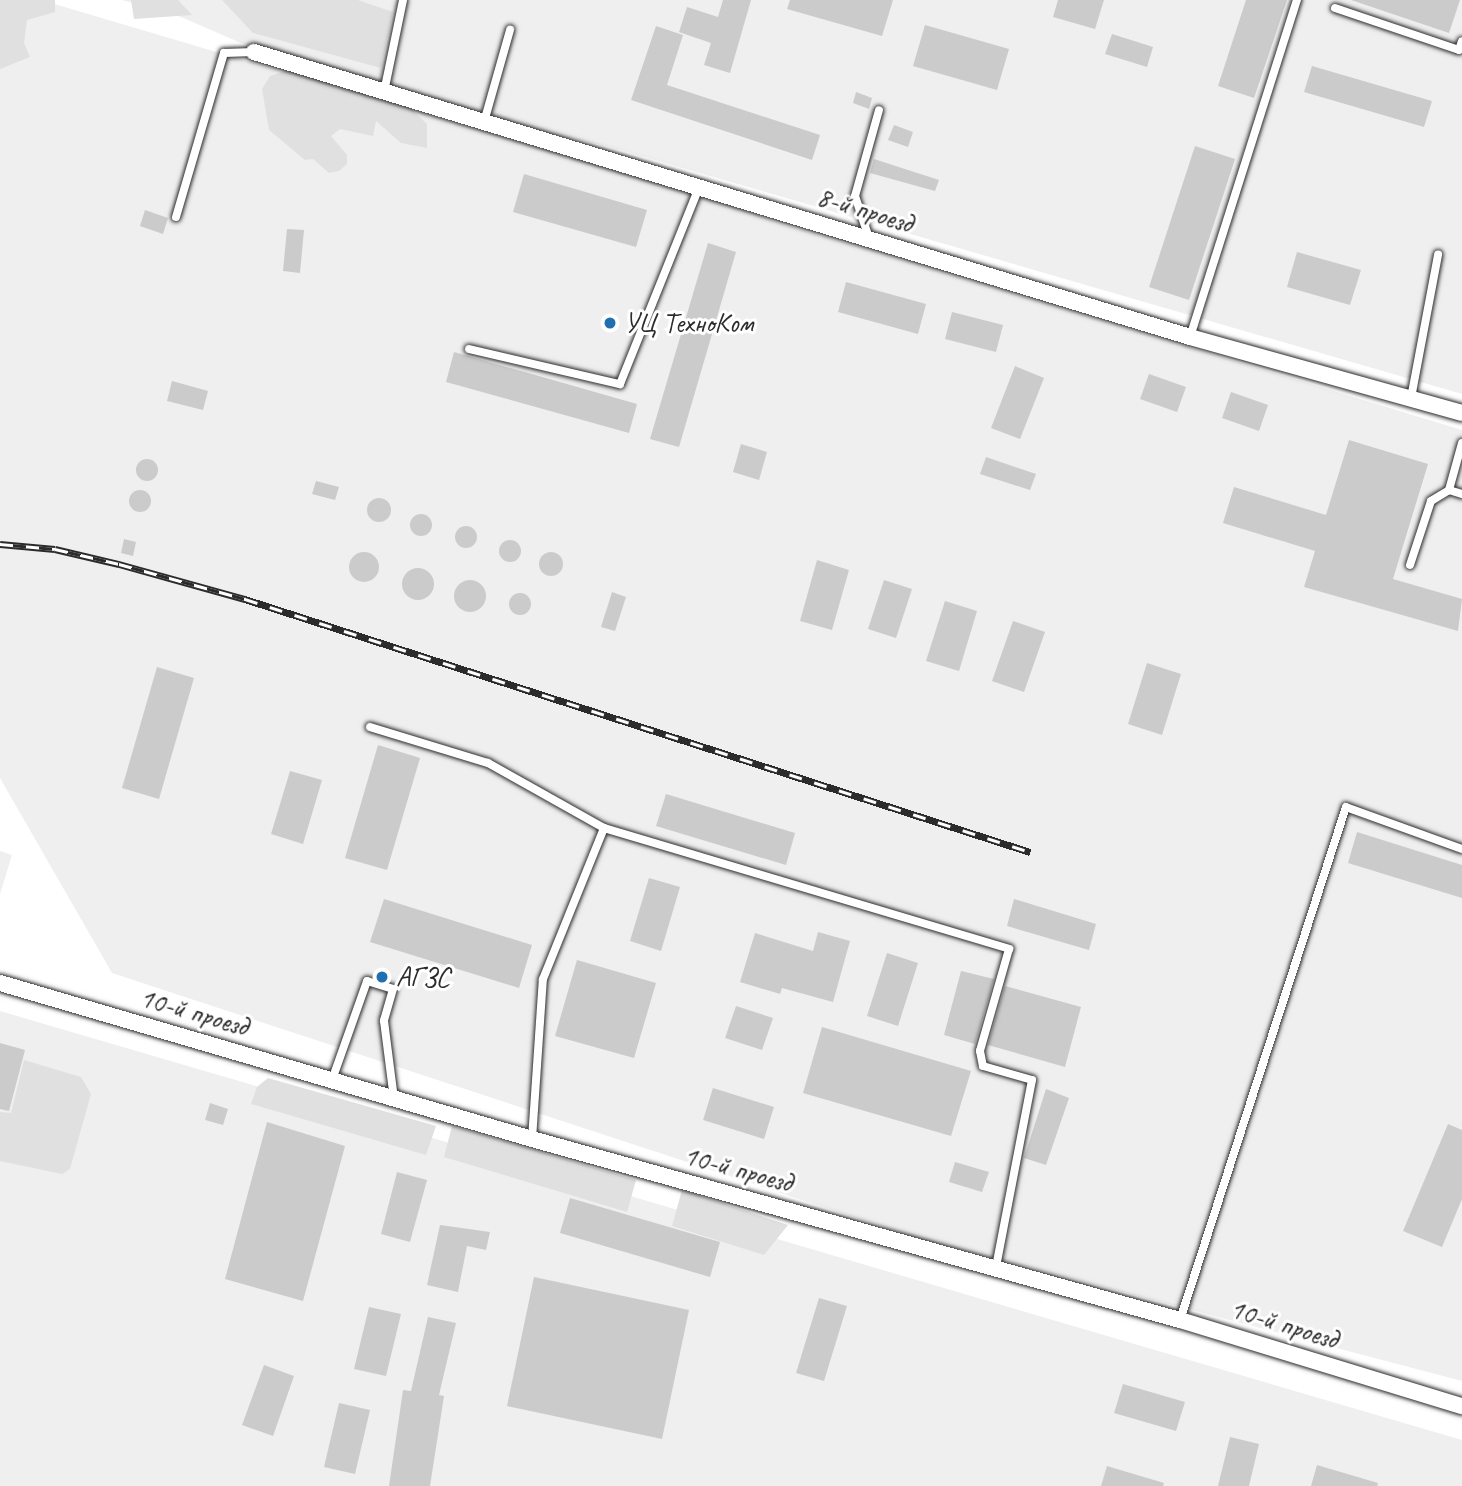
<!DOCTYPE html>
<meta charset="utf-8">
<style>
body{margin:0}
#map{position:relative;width:1462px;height:1486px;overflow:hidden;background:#fff;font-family:Caveat,sans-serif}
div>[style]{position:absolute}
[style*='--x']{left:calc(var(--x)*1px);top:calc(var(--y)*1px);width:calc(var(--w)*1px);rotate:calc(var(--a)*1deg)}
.built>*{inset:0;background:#efefef}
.green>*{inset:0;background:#e0e0e0}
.building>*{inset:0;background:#cbcbcb}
.round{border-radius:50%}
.roads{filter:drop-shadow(0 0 2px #2b2b2b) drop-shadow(0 0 2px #2b2b2b)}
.lane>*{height:8px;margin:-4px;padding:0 4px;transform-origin:4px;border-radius:4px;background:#fff}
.street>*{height:16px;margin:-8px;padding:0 8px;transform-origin:8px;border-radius:8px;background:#fff}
.rail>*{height:7px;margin-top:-3.5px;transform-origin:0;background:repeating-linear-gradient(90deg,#fff 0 13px,#2b2b2b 0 26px);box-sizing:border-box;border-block:2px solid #2b2b2b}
.dots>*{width:19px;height:19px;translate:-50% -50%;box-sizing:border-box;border:4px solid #fff;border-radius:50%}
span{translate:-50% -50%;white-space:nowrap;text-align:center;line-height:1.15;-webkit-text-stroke:6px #fff;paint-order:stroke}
.street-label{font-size:28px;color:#2b2b2b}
.poi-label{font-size:28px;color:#2b2b2b}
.left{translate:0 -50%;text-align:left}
</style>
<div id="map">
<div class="built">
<div style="clip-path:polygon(0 0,41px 0,722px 202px,775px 222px,1462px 430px,1462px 1381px,918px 1238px,112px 973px,0 778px)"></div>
<div style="clip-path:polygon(122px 0,1462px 0,1462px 394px,607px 146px,509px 125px,241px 43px,181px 17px)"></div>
<div style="clip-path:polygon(0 851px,12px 855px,0 894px)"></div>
<div style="clip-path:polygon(0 1011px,1462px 1440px,1462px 1486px,0 1486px)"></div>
</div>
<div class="green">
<div style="clip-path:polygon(0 0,55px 0,55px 12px,27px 20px,24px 43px,30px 57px,0 69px)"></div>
<div style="clip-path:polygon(131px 0,178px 0,192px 15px,134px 19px)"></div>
<div style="clip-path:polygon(222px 0,358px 0,393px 12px,381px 68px,253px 33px)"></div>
<div style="clip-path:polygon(291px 69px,407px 105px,427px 124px,427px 148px,401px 143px,376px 121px,373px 136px,340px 129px,331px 136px,347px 155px,347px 164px,339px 171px,329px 173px,313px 159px,305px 160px,269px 130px,262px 89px,270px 76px)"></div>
<div style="clip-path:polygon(24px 1060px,81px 1077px,91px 1094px,70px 1169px,62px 1174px,0 1161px,0 1112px,11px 1113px)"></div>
<div style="clip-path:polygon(268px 1078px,436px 1126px,426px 1155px,251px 1104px,257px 1087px)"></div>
<div style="clip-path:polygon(452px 1126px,636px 1180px,627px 1212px,444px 1157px)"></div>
<div style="clip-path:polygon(682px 1190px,788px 1225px,764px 1255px,672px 1226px)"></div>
</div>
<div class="building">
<div style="clip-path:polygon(723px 0,751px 0,730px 73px,704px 65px,711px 43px,679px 32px,687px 7px,718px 17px)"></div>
<div style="clip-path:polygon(790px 0,893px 0,882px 36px,787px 9px)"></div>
<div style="clip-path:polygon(1058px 0,1104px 0,1095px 29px,1053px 17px)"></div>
<div style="clip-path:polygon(1246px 0,1287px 0,1254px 98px,1218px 86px)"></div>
<div style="clip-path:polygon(1351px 0,1460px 0,1449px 33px)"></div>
<div style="clip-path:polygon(925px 25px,1009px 49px,997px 90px,913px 66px)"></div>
<div style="clip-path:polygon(656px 26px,683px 35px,667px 85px,820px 135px,812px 160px,631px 100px)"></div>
<div style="clip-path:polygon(1112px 34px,1153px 47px,1147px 67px,1105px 54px)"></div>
<div style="clip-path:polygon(1312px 66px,1432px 101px,1424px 127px,1304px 92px)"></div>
<div style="clip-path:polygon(856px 92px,872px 98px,869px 109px,853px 103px)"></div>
<div style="clip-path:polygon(894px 125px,913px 132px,908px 147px,888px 140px)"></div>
<div style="clip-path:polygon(1195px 146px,1235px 159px,1189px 300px,1149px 287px)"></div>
<div style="clip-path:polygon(874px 159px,939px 180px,935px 191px,870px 173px)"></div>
<div style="clip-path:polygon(524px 174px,647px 210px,636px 247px,513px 212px)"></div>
<div style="clip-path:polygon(145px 210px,168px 218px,163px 234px,140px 226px)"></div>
<div style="clip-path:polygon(287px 229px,304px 230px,300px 273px,283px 271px)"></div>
<div style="clip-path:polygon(708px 243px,736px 252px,679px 447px,650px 439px)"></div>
<div style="clip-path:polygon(1297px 252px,1361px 270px,1350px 305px,1287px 287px)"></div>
<div style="clip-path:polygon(846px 282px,926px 304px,918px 334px,838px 312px)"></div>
<div style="clip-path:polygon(952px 312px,1003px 325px,996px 352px,945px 339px)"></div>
<div style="clip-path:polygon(454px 352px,637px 404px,629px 433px,446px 382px)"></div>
<div style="clip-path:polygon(1015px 366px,1044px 378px,1020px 439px,991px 428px)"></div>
<div style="clip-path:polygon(1149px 374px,1186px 387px,1177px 412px,1140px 399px)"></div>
<div style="clip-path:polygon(172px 381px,208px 391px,203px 410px,167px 401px)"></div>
<div style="clip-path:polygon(1231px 392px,1268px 405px,1259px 431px,1222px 418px)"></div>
<div style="clip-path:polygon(1349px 440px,1428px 464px,1393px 579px,1462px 599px,1458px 631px,1304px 587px,1315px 551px,1223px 523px,1234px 487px,1326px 515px)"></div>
<div style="clip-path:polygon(741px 444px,767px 452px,759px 480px,733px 472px)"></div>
<div style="clip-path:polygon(986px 457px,1036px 474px,1030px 490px,980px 474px)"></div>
<div class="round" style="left:136px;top:459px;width:22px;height:22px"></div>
<div style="clip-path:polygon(316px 481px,339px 487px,335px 500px,312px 494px)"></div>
<div class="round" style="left:129px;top:490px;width:22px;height:22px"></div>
<div class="round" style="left:367px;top:498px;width:24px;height:24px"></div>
<div class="round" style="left:410px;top:514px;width:22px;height:22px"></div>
<div class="round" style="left:455px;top:526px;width:22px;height:22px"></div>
<div style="clip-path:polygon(124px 539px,136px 542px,133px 556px,121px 553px)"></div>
<div class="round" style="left:499px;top:540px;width:22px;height:22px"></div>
<div class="round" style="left:539px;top:552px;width:24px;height:24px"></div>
<div class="round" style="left:349px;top:552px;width:30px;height:30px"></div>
<div style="clip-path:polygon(817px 560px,849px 570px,832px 630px,800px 621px)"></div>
<div class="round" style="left:402px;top:568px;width:32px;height:32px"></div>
<div style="clip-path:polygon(884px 580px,912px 589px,896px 638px,868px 629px)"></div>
<div class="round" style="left:454px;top:580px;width:32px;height:32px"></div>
<div style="clip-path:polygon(612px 592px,626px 597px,615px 631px,601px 627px)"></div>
<div class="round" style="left:509px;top:593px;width:22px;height:22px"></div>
<div style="clip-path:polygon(945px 601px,977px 611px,959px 671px,926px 661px)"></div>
<div style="clip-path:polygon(1013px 621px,1045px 632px,1024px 692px,992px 681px)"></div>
<div style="clip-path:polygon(1147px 663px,1181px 674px,1162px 735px,1128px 724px)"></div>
<div style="clip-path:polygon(157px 667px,194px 678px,159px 799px,122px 788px)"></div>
<div style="clip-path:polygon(378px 745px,420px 758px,387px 870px,345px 858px)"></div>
<div style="clip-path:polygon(290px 771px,322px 780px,303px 844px,271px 834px)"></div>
<div style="clip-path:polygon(666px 794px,795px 833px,786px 865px,656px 826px)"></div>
<div style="clip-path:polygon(1357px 832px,1462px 865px,1462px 898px,1348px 863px)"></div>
<div style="clip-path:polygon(649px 878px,680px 887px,661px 951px,630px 941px)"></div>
<div style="clip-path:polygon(384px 899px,532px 945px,519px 988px,370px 942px)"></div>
<div style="clip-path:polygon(1014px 899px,1096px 924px,1089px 950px,1007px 926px)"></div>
<div style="clip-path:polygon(818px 932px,850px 941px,833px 1002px,782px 988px,780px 994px,740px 982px,755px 933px,813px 951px)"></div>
<div style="clip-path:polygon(887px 953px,918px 963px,898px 1026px,867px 1016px)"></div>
<div style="clip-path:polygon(577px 960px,656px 983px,634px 1058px,555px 1036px)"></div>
<div style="clip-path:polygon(961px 971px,994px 979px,975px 1044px,944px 1035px)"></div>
<div style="clip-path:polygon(1005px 986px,1081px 1007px,1065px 1067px,988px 1045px)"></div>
<div style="clip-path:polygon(736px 1006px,773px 1018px,762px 1050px,725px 1038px)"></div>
<div style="clip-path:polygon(822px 1027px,971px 1071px,951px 1136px,803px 1093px)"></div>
<div style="clip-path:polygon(0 1043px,25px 1050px,9px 1111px,0 1109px)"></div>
<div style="clip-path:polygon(713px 1088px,774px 1107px,764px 1139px,703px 1120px)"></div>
<div style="clip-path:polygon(1046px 1089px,1069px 1098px,1046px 1165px,1024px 1158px)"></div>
<div style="clip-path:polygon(210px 1103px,228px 1109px,223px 1125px,205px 1120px)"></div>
<div style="clip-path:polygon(267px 1122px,345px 1146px,303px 1301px,225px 1279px)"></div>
<div style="clip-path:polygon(1448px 1124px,1462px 1130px,1462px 1199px,1442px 1247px,1403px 1231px)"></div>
<div style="clip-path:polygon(955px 1162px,989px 1172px,982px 1192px,949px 1182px)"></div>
<div style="clip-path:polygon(397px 1172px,427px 1180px,410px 1242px,381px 1234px)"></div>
<div style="clip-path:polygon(570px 1198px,720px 1242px,710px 1277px,560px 1233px)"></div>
<div style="clip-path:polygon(440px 1225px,490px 1232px,486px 1250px,467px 1246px,458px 1292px,427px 1285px)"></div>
<div style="clip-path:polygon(534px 1277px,689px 1310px,662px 1439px,507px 1406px)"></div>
<div style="clip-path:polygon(819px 1298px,847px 1306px,824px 1381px,796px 1373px)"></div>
<div style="clip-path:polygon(369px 1307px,401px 1314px,386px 1376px,354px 1369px)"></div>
<div style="clip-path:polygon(428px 1317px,456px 1323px,439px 1395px,444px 1396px,430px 1486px,389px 1486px,403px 1390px,411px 1391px)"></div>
<div style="clip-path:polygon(264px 1365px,294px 1376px,273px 1436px,242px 1425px)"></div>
<div style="clip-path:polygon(1123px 1384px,1185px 1402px,1176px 1431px,1114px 1413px)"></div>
<div style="clip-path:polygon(339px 1403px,370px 1410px,355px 1474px,324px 1467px)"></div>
<div style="clip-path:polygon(1230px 1437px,1259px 1444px,1249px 1486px,1218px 1486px)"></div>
<div style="clip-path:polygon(1317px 1465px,1378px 1483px,1377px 1486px,1311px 1486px)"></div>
<div style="clip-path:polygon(1107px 1466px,1164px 1483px,1163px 1486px,1101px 1486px)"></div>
</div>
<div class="roads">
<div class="lane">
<div style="--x:1335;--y:8;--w:131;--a:18.7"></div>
<div style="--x:1459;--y:50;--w:9;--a:-72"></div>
<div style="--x:384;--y:92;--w:94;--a:-78.3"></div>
<div style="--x:484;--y:122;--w:96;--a:-74.2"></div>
<div style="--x:176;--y:217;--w:171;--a:-73.7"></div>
<div style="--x:224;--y:53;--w:30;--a:-2"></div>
<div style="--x:869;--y:238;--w:44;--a:-108.4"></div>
<div style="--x:855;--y:196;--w:89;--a:-74.4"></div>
<div style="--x:1190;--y:337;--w:354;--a:-72.4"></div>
<div style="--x:469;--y:349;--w:155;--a:13.1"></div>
<div style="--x:620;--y:384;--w:212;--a:-68.1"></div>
<div style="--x:1411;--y:398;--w:146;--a:-79.3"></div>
<div style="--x:1462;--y:443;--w:49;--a:105.5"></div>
<div style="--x:1449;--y:490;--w:14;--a:17"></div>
<div style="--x:1410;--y:565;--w:67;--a:-71.8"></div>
<div style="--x:1431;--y:501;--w:21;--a:-31"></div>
<div style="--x:370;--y:727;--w:123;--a:17"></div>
<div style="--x:488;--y:763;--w:133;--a:29.3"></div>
<div style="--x:604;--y:828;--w:423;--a:16.6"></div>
<div style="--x:1009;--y:949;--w:106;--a:105.9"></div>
<div style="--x:980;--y:1051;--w:15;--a:79"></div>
<div style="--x:983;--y:1066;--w:51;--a:15.9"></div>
<div style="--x:1032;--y:1080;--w:190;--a:100.9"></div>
<div style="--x:332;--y:1080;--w:105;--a:-70.5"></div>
<div style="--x:367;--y:981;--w:27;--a:17"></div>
<div style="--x:393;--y:989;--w:33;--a:106"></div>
<div style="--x:384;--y:1021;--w:79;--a:82.7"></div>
<div style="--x:532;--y:1139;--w:160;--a:-86.1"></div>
<div style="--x:543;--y:979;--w:163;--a:-68"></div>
<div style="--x:1180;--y:1320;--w:539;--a:-72.07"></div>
<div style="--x:1346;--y:807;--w:123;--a:19.9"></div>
</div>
<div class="street">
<div style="--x:254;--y:52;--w:978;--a:16.93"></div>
<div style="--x:1190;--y:337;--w:282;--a:15.6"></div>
<div style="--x:0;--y:983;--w:554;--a:16.34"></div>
<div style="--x:532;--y:1139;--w:673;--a:15.61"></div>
<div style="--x:1180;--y:1320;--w:295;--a:17"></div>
</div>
</div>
<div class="rail">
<div style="--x:0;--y:544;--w:55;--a:5.2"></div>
<div style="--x:55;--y:549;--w:66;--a:13.2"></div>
<div style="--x:119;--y:564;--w:131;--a:15.5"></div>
<div style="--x:245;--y:599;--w:825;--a:17.86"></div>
</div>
<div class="dots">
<div style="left:610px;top:323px;background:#1f6fb2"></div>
<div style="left:382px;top:977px;background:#1f6fb2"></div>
</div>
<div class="street-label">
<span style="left:865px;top:210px;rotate:17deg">8-й проезд</span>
<span style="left:194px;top:1012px;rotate:16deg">10-й проезд</span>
<span style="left:738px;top:1169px;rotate:15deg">10-й проезд</span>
<span style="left:1284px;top:1324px;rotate:17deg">10-й проезд</span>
</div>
<div class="poi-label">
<span class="left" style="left:624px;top:323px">УЦ ТехноКом</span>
<span class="left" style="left:396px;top:977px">АГЗС</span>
</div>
</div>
